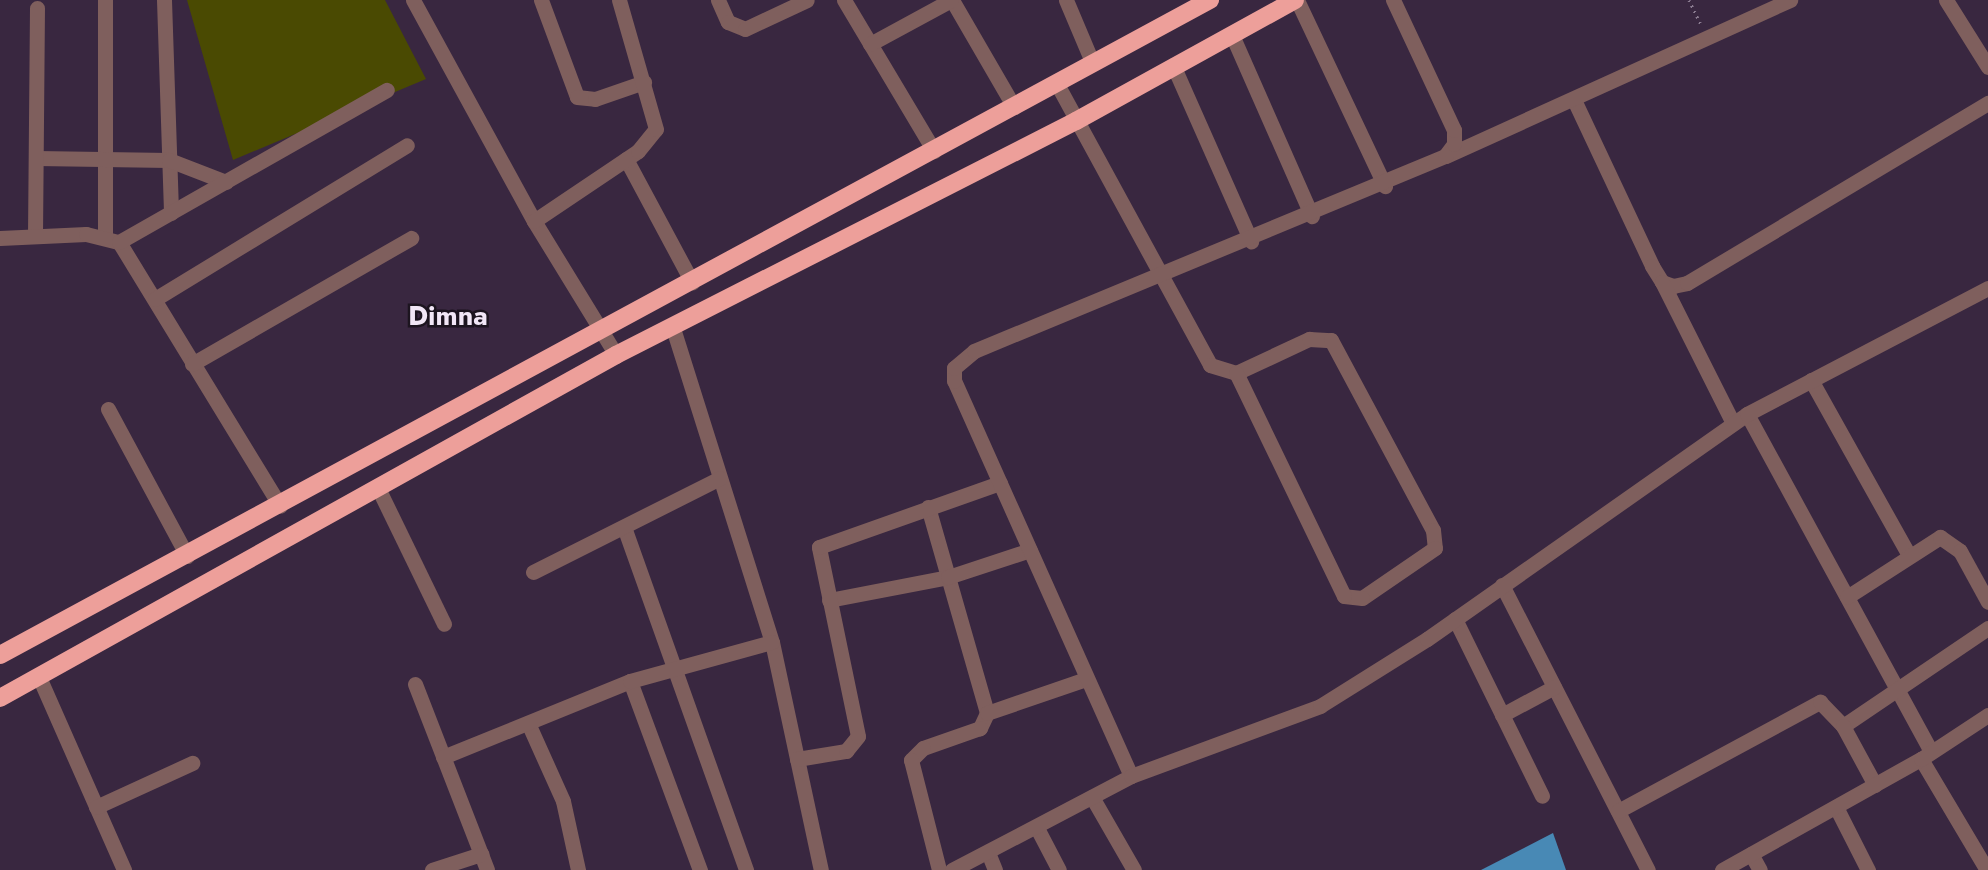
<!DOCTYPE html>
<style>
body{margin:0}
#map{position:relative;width:1988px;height:870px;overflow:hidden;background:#392740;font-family:Jost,sans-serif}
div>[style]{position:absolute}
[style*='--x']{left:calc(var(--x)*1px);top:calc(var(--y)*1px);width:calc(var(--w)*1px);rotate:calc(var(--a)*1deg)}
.green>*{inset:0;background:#4a4a02}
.water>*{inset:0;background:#4889b5}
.path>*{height:3px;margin-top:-1.5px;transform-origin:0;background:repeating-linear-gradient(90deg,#8b7c91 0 1.5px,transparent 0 6px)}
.minor>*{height:15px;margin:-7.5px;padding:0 7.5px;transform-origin:7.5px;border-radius:7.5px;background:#7f5f5d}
.highway>*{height:18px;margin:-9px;padding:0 9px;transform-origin:9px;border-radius:9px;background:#ed9f9a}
span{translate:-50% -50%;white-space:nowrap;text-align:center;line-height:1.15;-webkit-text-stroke:5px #1c141f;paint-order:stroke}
.district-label{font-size:27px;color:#f1e6f6;font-weight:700}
</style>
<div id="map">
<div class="green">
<div style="clip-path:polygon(187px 0,385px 0,426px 79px,233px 160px)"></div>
</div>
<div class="water">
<div style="clip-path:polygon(1553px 833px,1566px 870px,1481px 870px)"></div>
</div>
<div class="path">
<div style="--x:1689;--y:0;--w:28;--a:64"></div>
</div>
<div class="minor">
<div style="--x:105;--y:0;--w:236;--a:90"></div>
<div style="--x:164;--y:0;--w:213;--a:88.1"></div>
<div style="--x:413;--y:0;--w:252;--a:61.3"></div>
<div style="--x:534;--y:221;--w:157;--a:58.5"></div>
<div style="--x:541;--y:0;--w:103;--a:69.6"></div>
<div style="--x:577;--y:97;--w:18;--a:6"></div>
<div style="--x:595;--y:99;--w:52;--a:-19.1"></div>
<div style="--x:718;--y:0;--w:24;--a:66"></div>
<div style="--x:728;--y:22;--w:18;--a:22"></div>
<div style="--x:745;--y:29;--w:68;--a:-25.1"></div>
<div style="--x:844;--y:0;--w:176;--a:59.2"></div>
<div style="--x:952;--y:0;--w:124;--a:59.9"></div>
<div style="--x:1066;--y:0;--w:69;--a:67.1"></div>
<div style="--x:1297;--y:0;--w:206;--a:64.7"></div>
<div style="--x:1946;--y:0;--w:79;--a:57.9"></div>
<div style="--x:1232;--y:35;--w:198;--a:66.2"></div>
<div style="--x:870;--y:44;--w:92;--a:-28.5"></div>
<div style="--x:1173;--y:65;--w:193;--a:66.1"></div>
<div style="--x:1057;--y:84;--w:320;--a:61.4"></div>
<div style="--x:1210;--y:365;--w:27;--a:17"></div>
<div style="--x:1236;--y:373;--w:81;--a:-25"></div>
<div style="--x:1309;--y:339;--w:22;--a:3"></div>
<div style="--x:1331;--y:340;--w:216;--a:61.8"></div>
<div style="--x:1433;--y:530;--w:18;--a:84"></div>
<div style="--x:1435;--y:548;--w:88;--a:145.6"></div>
<div style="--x:1362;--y:598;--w:18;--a:-174"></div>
<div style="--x:1344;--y:596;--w:248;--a:-115.8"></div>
<div style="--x:1575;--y:102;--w:181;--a:64.8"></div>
<div style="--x:1652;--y:266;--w:19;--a:58"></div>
<div style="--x:1662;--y:282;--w:12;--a:20"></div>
<div style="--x:1673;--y:286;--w:14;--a:-12"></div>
<div style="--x:1687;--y:283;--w:351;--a:-30.9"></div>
<div style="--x:1446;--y:156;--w:378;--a:-24.4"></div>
<div style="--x:36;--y:158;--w:133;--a:0.9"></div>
<div style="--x:169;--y:160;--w:61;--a:21.1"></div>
<div style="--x:626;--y:159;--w:140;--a:61.8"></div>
<div style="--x:534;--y:221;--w:125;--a:-33.9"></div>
<div style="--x:638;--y:151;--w:28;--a:-51"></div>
<div style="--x:656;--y:129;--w:134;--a:-106"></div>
<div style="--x:35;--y:236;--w:228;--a:-89.5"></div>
<div style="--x:0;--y:238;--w:86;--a:-2.7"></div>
<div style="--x:86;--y:234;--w:34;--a:14"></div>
<div style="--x:119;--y:242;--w:309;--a:58.6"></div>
<div style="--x:119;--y:242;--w:308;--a:-29.6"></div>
<div style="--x:1662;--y:282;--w:158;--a:63.3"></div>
<div style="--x:155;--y:299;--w:295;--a:-31.4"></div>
<div style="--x:672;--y:325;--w:332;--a:72.5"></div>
<div style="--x:772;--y:642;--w:233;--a:77.9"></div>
<div style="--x:192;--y:364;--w:253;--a:-29.9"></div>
<div style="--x:1811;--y:380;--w:201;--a:60.8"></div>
<div style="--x:108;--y:409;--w:167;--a:61.7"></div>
<div style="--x:1747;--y:414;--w:384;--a:61.4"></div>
<div style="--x:378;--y:488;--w:151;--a:64.1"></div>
<div style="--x:928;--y:507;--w:214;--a:74"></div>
<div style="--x:987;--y:713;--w:17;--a:115"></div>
<div style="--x:980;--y:728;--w:60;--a:160.7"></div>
<div style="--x:923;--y:748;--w:17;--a:135"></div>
<div style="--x:911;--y:760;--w:114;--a:75.7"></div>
<div style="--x:624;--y:527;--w:364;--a:70.4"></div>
<div style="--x:533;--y:572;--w:209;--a:-26.7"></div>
<div style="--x:1502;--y:585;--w:320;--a:62.9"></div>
<div style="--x:1847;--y:597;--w:111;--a:-32.8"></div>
<div style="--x:1940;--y:537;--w:24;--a:35"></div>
<div style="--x:1960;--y:551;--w:58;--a:61.2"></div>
<div style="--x:829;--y:600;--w:121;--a:-10.9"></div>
<div style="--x:948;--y:577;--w:86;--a:-18.2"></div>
<div style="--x:1455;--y:619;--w:197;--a:63.8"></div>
<div style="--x:39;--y:677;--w:211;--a:66.2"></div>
<div style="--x:630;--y:681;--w:202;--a:69.7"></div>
<div style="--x:415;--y:684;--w:199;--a:68.8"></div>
<div style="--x:987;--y:713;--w:105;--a:-19"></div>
<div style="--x:1502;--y:715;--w:59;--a:-28.3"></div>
<div style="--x:528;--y:723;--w:85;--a:65.8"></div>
<div style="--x:563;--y:801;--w:71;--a:77.7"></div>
<div style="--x:1843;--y:726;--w:175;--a:-34.1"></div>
<div style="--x:443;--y:757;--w:202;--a:-22.1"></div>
<div style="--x:630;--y:681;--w:147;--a:-15.4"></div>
<div style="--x:797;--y:759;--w:50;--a:-9.3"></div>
<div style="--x:846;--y:751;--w:19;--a:-51"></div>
<div style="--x:858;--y:736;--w:193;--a:-101.7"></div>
<div style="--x:819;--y:547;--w:192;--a:-19.5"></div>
<div style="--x:1921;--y:759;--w:129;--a:59.3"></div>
<div style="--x:1131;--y:776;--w:433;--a:-114.1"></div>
<div style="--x:954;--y:381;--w:13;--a:-90"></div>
<div style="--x:954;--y:368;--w:26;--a:-40"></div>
<div style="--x:974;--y:351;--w:510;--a:-22.49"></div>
<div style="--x:1445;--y:156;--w:15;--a:-53"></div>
<div style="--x:1454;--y:144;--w:14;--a:-90"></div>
<div style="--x:1454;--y:130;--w:144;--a:-115.1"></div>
<div style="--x:1092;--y:797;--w:84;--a:60.1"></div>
<div style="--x:96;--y:807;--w:106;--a:-24.6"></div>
<div style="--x:1836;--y:807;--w:71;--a:63.1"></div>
<div style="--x:1618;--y:811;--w:230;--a:-28.4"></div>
<div style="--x:1820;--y:702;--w:33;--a:46"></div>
<div style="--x:1843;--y:726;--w:67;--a:61.5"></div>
<div style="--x:1037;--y:828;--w:47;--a:62.4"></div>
<div style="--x:1751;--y:854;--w:18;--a:61"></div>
<div style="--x:989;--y:855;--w:16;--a:68"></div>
<div style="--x:432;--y:870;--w:52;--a:-18.1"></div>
<div style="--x:952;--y:870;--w:202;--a:-27.7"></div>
<div style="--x:1131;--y:776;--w:202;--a:-20.3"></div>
<div style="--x:1320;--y:706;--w:126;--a:-32.1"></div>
<div style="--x:1427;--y:639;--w:391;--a:-35.1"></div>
<div style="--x:1747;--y:414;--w:272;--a:-27.6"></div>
<div style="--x:1722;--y:870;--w:228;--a:-29.2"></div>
<div style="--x:1921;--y:759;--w:80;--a:-33.3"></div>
</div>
<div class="highway">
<div style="--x:0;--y:655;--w:1376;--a:-28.43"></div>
<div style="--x:0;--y:698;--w:705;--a:-29.11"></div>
<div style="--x:616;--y:355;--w:516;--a:-26.96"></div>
<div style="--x:1076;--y:121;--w:250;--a:-28.9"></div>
</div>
<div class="district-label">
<span style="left:448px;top:316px">Dimna</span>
</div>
</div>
